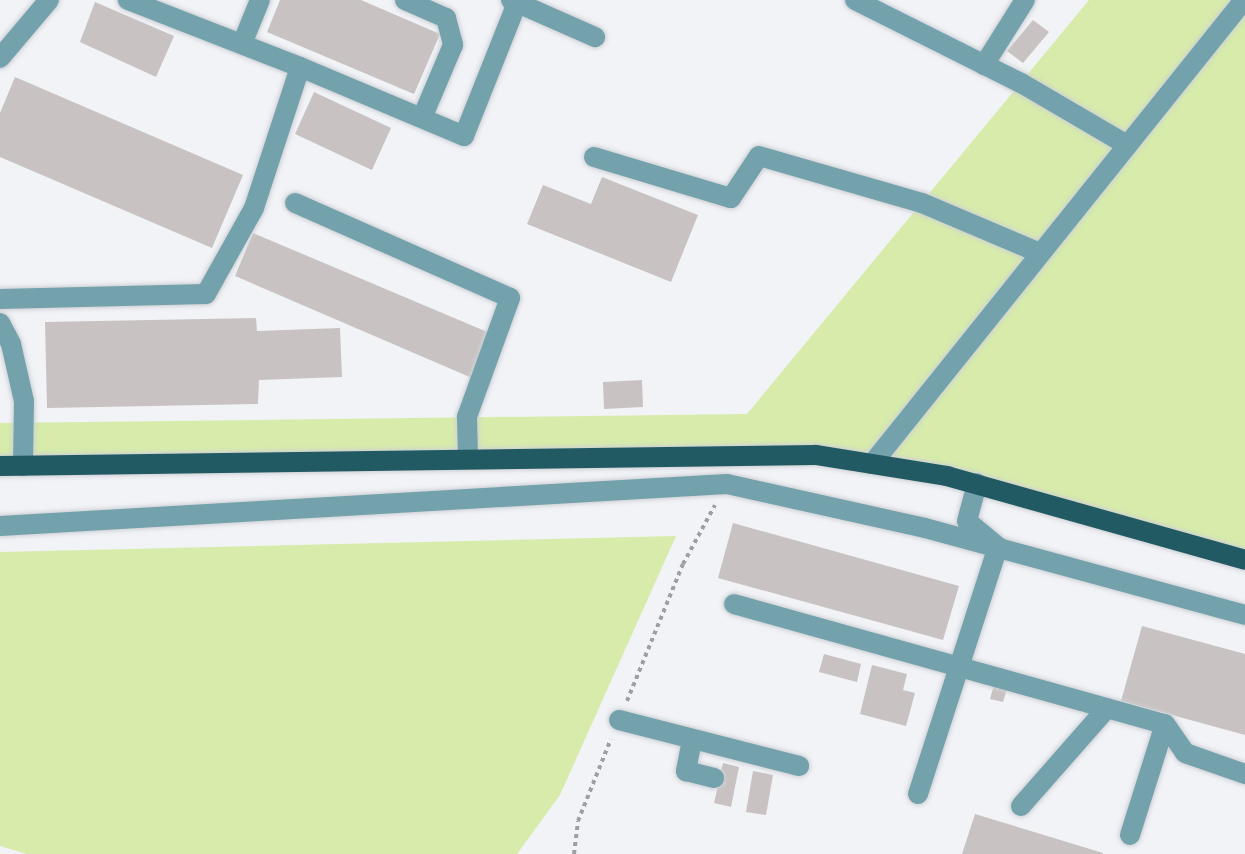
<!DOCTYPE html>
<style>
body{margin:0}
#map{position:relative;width:1245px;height:854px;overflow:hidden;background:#f1f3f7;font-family:"PT Serif",serif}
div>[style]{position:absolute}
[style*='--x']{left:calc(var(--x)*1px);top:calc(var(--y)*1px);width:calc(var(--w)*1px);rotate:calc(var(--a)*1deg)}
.green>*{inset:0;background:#d7ecab}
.building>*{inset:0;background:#c8c3c2}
.path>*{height:4px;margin-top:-2px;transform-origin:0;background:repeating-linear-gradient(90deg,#9e9fa2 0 4px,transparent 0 8px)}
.roads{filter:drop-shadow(0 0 2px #ced0d4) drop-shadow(0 0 2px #ced0d4)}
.minor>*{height:20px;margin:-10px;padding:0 10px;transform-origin:10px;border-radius:10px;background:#73a2ad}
.major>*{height:20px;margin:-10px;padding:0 10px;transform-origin:10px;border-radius:10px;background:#225a64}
span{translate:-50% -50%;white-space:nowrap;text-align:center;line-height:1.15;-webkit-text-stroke:8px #f1f3f7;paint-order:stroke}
</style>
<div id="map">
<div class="green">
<div style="clip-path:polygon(1089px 0,1245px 0,1245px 560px,1145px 529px,816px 455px,0 466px,0 423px,747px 414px)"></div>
<div style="clip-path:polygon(676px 536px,560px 795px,517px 854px,27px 854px,0 846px,0 552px)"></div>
</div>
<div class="building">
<div style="clip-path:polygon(280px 0,361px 0,440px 34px,414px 94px,267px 32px)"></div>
<div style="clip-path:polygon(95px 2px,174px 36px,156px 77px,80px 42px)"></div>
<div style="clip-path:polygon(1033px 20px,1049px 32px,1023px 63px,1007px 51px)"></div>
<div style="clip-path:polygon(15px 77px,243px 175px,212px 248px,0 157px,0 113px)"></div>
<div style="clip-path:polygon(314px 92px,391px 128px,372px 170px,295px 134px)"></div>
<div style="clip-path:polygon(602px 177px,698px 215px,671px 282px,527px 224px,543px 185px,591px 204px)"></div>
<div style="clip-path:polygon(253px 233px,492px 334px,472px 378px,235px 276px)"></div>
<div style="clip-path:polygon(256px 318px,257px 331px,340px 328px,342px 377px,259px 380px,258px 404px,47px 408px,45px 322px)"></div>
<div style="clip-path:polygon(642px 380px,643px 407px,604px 409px,603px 382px)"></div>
<div style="clip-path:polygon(733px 523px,959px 586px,943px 640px,718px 578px)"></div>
<div style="clip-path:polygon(1142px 626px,1245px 654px,1245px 735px,1121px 701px)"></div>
<div style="clip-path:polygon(824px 654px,861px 664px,857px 682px,819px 672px)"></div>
<div style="clip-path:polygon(872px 665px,907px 674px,903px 690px,915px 693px,906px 726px,860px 714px)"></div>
<div style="clip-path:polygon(995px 681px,1008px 685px,1003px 702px,990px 699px)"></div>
<div style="clip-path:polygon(723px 763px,739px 767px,731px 807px,714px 803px)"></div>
<div style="clip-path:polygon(753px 771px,773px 775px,766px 815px,746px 812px)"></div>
<div style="clip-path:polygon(975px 814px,1103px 853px,1103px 854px,962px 854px)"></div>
</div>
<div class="path">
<div style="--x:627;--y:701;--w:148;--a:-67.8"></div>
<div style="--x:683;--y:564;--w:67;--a:-61.5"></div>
<div style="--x:574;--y:854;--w:33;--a:-83"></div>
<div style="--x:578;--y:821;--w:88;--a:-68.1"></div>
</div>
<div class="roads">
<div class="minor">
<div style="--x:405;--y:0;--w:45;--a:23.7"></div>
<div style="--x:446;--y:18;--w:28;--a:75"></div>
<div style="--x:453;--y:45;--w:79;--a:113"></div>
<div style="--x:511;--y:0;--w:92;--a:23.8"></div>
<div style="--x:855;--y:0;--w:186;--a:26.6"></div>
<div style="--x:1021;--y:83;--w:123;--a:30.3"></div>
<div style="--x:242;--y:44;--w:48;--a:-67.8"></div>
<div style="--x:0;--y:58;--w:76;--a:-49.8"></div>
<div style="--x:984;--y:65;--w:77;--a:-57.8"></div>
<div style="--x:300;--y:67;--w:178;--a:22.8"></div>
<div style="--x:464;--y:136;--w:143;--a:-68.3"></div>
<div style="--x:594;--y:157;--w:143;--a:16.7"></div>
<div style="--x:731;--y:198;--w:50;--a:-56.3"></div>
<div style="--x:759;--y:156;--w:170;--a:16.1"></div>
<div style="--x:922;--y:203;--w:128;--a:23"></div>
<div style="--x:295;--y:203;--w:235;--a:23.8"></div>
<div style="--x:510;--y:298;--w:127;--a:109.9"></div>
<div style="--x:467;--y:417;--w:41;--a:88.6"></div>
<div style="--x:0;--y:299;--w:206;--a:-1.4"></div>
<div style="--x:206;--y:294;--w:98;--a:-60.8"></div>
<div style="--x:254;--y:208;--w:148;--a:-71.9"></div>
<div style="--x:300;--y:67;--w:185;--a:-158.7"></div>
<div style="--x:0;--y:323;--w:24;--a:62"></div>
<div style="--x:11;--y:344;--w:58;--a:77.2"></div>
<div style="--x:24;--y:401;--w:65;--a:90.9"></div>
<div style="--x:872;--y:464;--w:595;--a:-51.28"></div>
<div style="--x:0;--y:526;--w:728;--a:-3.31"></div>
<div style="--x:727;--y:484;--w:203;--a:12.5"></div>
<div style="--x:925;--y:528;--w:332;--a:15.2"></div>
<div style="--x:734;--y:604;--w:447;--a:15.6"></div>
<div style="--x:1165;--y:724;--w:35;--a:55"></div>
<div style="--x:1185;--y:753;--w:64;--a:19.3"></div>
<div style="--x:619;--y:720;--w:186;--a:14.3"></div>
<div style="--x:692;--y:740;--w:32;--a:101"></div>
<div style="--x:686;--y:771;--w:29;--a:14"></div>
<div style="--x:918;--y:794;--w:260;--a:-72.1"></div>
<div style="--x:998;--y:547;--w:40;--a:-140"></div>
<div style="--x:967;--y:521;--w:39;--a:-75"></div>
<div style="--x:1021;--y:806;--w:130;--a:-48.7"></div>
<div style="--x:1130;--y:835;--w:116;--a:-72.5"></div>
</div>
<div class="major">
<div style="--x:0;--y:466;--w:816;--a:-0.77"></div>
<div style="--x:816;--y:455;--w:133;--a:9.1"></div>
<div style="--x:947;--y:476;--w:310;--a:15.7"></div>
</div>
</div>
</div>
